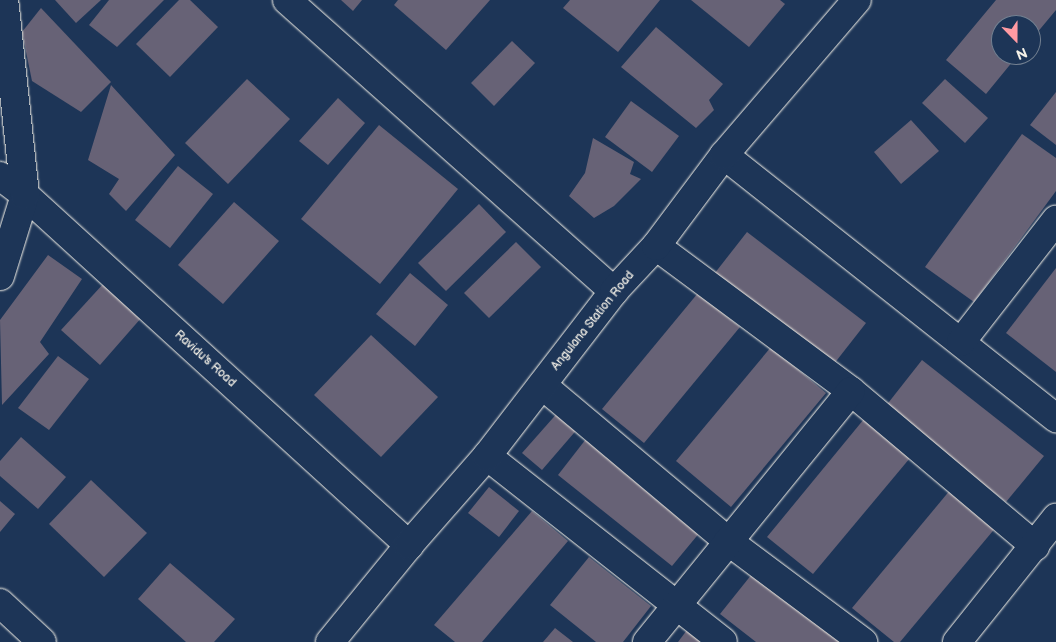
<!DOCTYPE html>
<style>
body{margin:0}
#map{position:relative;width:1056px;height:642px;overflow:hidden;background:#1d3557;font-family:"Balsamiq Sans",sans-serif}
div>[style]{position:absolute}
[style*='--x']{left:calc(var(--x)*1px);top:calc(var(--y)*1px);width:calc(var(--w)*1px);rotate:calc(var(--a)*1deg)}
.building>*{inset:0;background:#676276}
.roads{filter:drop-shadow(0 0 1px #f4f1e8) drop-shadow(0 0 1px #f4f1e8)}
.minor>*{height:28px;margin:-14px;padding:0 14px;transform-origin:14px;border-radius:14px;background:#1d3557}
.tertiary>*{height:28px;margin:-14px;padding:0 14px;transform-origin:14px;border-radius:14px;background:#1d3557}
span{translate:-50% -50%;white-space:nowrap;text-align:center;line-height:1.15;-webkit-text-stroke:4px #1d3557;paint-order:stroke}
.street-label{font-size:12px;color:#f4f1e8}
.north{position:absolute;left:991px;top:15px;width:50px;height:50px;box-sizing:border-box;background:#1d3557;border:1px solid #738091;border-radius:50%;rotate:158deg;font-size:14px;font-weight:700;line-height:20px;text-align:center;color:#f4f1e8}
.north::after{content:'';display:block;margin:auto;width:18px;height:22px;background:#ff9aa2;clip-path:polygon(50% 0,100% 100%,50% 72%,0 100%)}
</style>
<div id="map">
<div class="building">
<div style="clip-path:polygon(55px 0,101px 0,76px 23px)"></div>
<div style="clip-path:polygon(109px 0,164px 0,117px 47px,89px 25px)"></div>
<div style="clip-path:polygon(179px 0,190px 0,218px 27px,170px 77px,136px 44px)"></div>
<div style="clip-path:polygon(341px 0,362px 0,353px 11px)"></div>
<div style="clip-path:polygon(398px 0,490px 0,446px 50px,394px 5px)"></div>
<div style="clip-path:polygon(570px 0,660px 0,618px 52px,563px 8px)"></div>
<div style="clip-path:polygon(691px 0,780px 0,785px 4px,749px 47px)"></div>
<div style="clip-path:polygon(996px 0,1056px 0,1056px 10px,1031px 40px,1031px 25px,1001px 25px,1001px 55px,1018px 55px,986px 94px,946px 60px)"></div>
<div style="clip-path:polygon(41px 8px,111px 82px,81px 112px,32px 81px,22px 32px)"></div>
<div style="clip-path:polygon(656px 27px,723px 84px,709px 100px,714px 110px,696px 128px,621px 67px)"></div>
<div style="clip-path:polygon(512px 41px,535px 63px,494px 106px,471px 83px)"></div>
<div style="clip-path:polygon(247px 79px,290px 119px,228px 184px,185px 143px)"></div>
<div style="clip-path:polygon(945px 79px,988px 118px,965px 143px,922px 103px)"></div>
<div style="clip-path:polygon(111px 85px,175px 155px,126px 211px,109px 194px,119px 179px,88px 160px)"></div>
<div style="clip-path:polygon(1056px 92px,1056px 145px,1030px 125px)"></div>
<div style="clip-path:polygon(338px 98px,365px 123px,328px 165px,299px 141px)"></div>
<div style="clip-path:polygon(631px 101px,679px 136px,652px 172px,605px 137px)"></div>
<div style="clip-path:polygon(911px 120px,939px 151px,901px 184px,874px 152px)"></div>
<div style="clip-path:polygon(379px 125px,458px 189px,380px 284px,301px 219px)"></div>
<div style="clip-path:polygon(1022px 134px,1056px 158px,1056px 191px,974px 302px,925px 267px)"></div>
<div style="clip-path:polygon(593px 138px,634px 162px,630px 174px,641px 179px,614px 206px,594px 218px,569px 196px,585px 173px)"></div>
<div style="clip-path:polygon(178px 166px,213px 194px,170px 248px,135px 220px)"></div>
<div style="clip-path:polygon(234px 202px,279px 241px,223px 304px,178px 265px)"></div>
<div style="clip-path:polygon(479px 204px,506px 232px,446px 291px,418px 263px)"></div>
<div style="clip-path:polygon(747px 232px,866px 323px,830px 369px,711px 278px)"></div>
<div style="clip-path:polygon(516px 242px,541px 267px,489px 318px,464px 293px)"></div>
<div style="clip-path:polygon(48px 255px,82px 279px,40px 342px,49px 354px,2px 405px,0 320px)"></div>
<div style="clip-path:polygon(1056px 268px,1056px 372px,1006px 333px)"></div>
<div style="clip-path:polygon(410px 273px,448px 305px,415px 346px,376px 314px)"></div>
<div style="clip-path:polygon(104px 283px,142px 317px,100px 365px,61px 330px)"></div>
<div style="clip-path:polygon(698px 293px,740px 327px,644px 443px,602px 409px)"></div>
<div style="clip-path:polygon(371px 335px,438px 397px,381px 457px,314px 395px)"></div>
<div style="clip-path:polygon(771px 347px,826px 393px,731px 507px,676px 461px)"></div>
<div style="clip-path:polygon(58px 356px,89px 379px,49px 430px,18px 408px)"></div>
<div style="clip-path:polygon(922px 360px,1044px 456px,1006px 502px,885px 407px)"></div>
<div style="clip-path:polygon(560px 410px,580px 426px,542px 470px,522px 453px)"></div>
<div style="clip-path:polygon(864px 419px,910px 458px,813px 574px,767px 537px)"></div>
<div style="clip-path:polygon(21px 437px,66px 477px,38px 509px,0 476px,0 461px)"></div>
<div style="clip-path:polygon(586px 439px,701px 531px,672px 566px,558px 475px)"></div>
<div style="clip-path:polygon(91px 480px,147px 533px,104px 577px,49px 524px)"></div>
<div style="clip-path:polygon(489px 487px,519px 511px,499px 537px,468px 513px)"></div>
<div style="clip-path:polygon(951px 489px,997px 526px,900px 642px,894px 642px,852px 608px)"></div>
<div style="clip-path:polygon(0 501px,15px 514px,0 532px)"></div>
<div style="clip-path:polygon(532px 511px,568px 541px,482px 642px,455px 642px,434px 625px)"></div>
<div style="clip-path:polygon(589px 557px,651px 606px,623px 642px,596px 642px,550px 605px)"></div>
<div style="clip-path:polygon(170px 563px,235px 619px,214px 642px,186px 642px,138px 599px)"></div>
<div style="clip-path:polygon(756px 569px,849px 642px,756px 642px,720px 614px)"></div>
<div style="clip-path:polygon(690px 626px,710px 642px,678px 642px)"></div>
<div style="clip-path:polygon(555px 628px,573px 642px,543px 642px)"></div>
</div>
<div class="roads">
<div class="minor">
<div style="--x:287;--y:0;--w:438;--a:41.7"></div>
<div style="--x:724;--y:155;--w:424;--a:38.4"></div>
<div style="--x:0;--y:176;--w:31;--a:37"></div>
<div style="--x:25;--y:195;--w:520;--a:42.35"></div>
<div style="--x:656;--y:246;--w:243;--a:36.6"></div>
<div style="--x:851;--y:391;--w:241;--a:40.1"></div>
<div style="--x:0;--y:276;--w:85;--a:-72.8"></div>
<div style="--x:25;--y:195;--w:196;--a:-96.1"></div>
<div style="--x:961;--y:342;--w:155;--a:-52.1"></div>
<div style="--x:542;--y:385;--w:243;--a:40"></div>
<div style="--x:728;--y:541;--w:169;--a:36.8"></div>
<div style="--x:487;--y:456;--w:300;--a:38.2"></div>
<div style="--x:0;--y:603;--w:57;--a:42.9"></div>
<div style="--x:647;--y:642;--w:323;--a:-50.9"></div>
<div style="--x:957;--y:642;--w:159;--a:-51.4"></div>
</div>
<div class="tertiary">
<div style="--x:330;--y:642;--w:125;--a:-50.8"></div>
<div style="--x:409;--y:545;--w:118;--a:-48.8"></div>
<div style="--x:487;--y:456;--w:208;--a:-52.4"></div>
<div style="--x:614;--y:291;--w:62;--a:-47"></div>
<div style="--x:656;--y:246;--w:114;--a:-53.2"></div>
<div style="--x:724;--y:155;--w:204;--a:-49.4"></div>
</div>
</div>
<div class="street-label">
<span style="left:593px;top:321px;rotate:-51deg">Angulana Station Road</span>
<span style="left:205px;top:359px;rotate:42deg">Ravidu's Road</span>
</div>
<div class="north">N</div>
</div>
